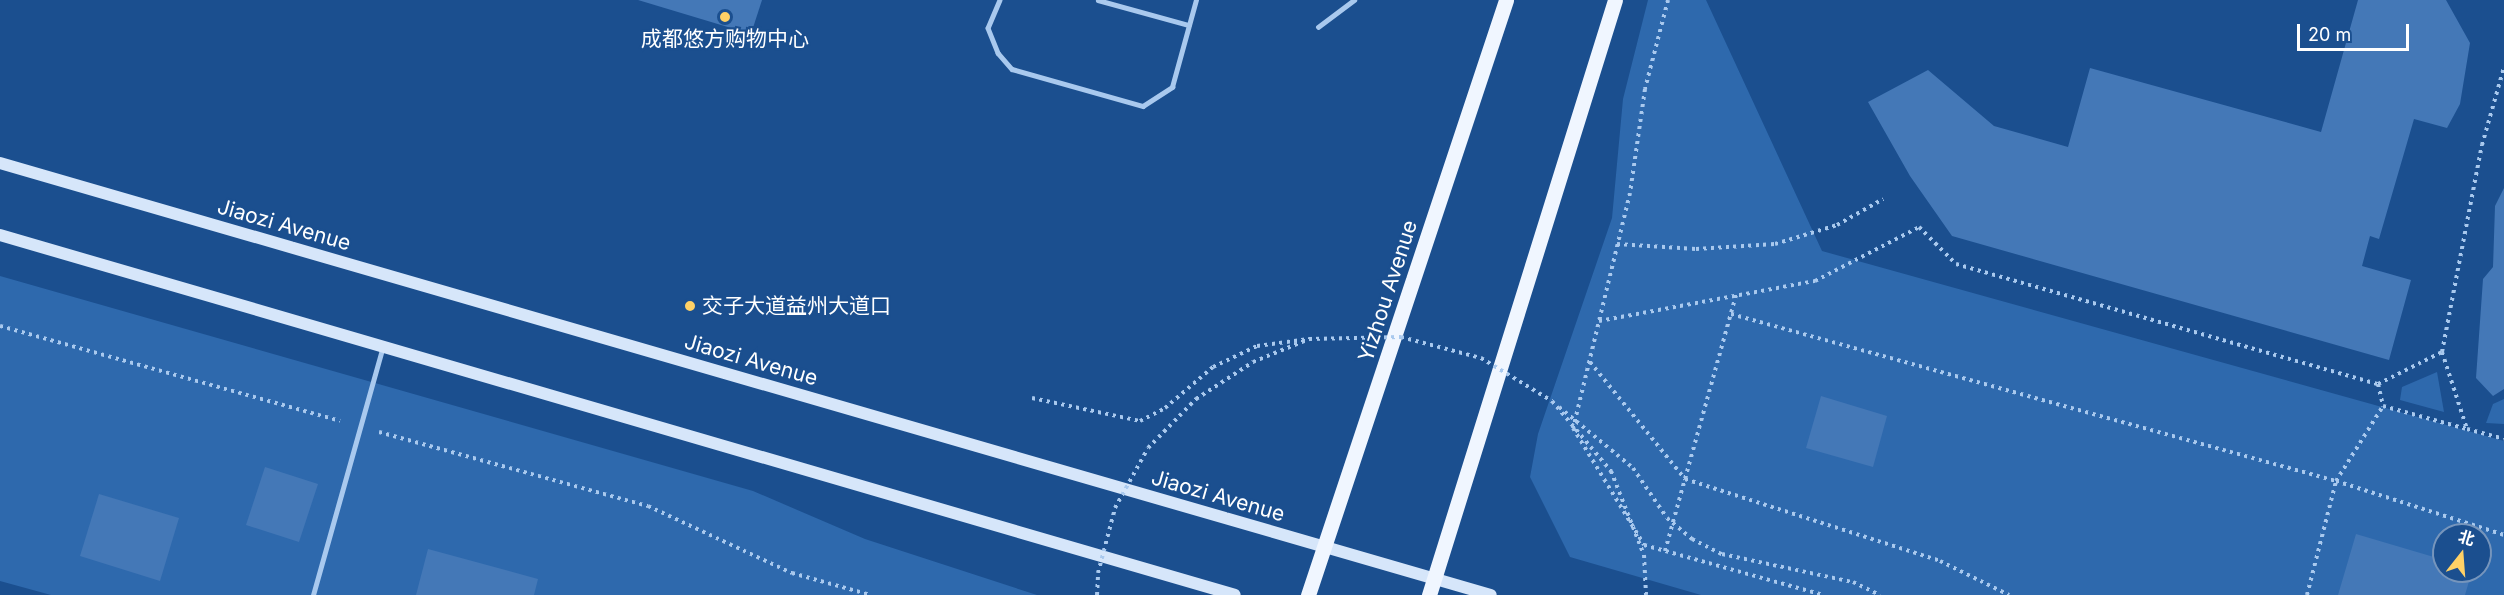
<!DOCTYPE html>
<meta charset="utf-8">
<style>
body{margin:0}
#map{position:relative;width:2504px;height:595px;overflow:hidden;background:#1b4f8f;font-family:Inter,"Noto Sans SC",sans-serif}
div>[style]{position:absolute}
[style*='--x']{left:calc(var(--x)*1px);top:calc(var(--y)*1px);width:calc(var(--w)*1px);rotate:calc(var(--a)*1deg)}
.green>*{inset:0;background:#2e69ad}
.building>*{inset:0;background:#4478b7}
.path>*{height:4px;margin-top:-2px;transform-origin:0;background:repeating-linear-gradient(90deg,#a9c9ee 0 3px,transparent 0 7.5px)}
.lane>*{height:4.5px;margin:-2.25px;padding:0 2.25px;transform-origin:2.25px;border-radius:2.25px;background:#a9c9ee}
.secondary>*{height:12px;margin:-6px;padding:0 6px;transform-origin:6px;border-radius:6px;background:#d6e6fa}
.primary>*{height:15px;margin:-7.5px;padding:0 7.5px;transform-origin:7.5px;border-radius:7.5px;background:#f0f6ff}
.path-bridge>*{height:4px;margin-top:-2px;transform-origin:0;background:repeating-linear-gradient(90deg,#a9c9ee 0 3px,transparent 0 7.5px)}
.dots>*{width:16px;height:16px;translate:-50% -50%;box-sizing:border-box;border:3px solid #1b4f8f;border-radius:50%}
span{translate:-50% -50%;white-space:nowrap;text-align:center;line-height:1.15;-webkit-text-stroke:4.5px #1b4f8f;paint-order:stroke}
.poi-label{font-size:21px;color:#fff}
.left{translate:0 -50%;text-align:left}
.street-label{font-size:21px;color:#fff}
.north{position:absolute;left:2432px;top:523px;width:60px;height:60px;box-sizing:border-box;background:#1b4f8f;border:2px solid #7695bc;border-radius:50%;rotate:17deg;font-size:16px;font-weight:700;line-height:24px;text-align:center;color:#fff}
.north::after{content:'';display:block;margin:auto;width:21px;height:27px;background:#ffd166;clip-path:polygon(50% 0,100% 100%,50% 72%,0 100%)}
.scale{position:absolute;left:2297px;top:24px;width:112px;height:27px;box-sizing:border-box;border:3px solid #fff;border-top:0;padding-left:8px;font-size:18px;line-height:21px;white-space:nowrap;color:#fff;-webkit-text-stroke:4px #1b4f8f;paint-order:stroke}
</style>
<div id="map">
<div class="green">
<div style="clip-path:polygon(evenodd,1648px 0,1706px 0,1822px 251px,2504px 441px,2504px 595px,1701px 595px,1570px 557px,1530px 477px,1538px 434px,1612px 218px,1623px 99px,1648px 0,2444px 535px,2480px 535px,2480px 571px,2444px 571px,2444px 535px)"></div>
<div style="clip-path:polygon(0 276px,753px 491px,865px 539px,1037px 595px,51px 595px,0 581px)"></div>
<div style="clip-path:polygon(2437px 372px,2444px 412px,2400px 400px,2402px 387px)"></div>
<div style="clip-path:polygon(2504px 399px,2504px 424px,2486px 423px,2493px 404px)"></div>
</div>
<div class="building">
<div style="clip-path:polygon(638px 0,762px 0,751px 34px)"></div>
<div style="clip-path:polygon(2358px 0,2446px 0,2470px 43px,2460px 104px,2447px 128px,2414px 119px,2379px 239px,2370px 236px,2362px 266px,2411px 280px,2389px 360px,1952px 236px,1910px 176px,1868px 102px,1928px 70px,1994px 126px,2068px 147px,2090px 68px,2321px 132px)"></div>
<div style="clip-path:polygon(2504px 188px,2504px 389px,2493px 396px,2476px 378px,2483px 279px,2493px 267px,2495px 206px)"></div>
<div style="clip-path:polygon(1821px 396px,1887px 416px,1873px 467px,1806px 448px)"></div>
<div style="clip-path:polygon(265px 467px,318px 484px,299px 542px,246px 525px)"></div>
<div style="clip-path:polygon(99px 494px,179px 518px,160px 581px,80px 556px)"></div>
<div style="clip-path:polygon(2356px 534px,2444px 560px,2444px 571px,2472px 571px,2465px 595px,2338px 595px)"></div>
<div style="clip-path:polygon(428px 549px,538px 579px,534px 595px,416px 595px)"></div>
</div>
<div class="path">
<div style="--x:1668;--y:0;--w:92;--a:104.5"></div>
<div style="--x:1645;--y:89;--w:105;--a:98.2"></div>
<div style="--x:1630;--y:193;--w:242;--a:103.6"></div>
<div style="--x:1573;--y:428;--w:137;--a:58.7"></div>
<div style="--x:1644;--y:545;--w:186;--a:15.6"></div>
<div style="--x:1617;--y:244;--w:79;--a:3.6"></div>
<div style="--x:1696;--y:249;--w:79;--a:-3.6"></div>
<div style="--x:1775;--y:244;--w:65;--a:-17"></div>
<div style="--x:1837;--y:225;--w:53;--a:-29.5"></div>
<div style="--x:1731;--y:314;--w:628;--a:15.43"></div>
<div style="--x:2336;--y:481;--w:89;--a:-57.9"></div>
<div style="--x:2383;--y:406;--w:87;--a:15.3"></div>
<div style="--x:1599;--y:321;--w:220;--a:-10.5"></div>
<div style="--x:1815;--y:281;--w:117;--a:-27.4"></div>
<div style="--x:1919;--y:227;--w:52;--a:45"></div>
<div style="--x:1956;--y:264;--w:439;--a:15.9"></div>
<div style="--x:2378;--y:384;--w:72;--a:-26.6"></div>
<div style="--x:2442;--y:352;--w:211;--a:-79.1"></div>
<div style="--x:2482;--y:145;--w:81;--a:-74.2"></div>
<div style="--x:0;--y:326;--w:353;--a:15.6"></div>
<div style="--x:2442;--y:352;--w:81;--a:72"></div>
<div style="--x:2467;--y:429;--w:38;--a:15"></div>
<div style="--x:1590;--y:362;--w:151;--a:50.9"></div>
<div style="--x:1685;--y:479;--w:268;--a:17.8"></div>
<div style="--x:1940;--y:561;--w:77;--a:26.2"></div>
<div style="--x:2378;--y:384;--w:23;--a:77"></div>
<div style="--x:1032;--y:398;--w:110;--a:12"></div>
<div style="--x:1140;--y:421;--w:28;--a:-27"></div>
<div style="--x:1165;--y:408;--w:63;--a:-40.5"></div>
<div style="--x:1213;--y:367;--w:49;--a:-25.5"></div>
<div style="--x:1257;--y:346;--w:52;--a:-7.7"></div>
<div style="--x:379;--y:432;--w:279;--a:15.4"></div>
<div style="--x:648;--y:506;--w:159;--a:25"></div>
<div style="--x:792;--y:573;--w:82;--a:15.6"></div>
<div style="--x:1665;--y:551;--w:266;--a:-74.5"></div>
<div style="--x:1853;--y:582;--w:30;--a:26"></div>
<div style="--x:2307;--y:595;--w:118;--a:-75.7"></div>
<div style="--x:2336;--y:481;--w:176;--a:17.8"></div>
</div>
<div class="lane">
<div style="--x:1000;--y:0;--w:30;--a:113"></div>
<div style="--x:988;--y:28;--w:27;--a:68"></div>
<div style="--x:998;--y:53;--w:21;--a:49"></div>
<div style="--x:1012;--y:69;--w:136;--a:15.8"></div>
<div style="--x:1143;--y:106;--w:35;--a:-33"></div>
<div style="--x:1172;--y:87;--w:90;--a:-74.6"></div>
<div style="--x:1098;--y:0;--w:94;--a:15.4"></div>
<div style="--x:1318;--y:27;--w:45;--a:-36.9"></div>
<div style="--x:313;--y:595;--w:255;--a:-74.3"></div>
</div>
<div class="secondary">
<div style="--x:0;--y:163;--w:1552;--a:16.16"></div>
<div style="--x:0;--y:235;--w:1286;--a:16.25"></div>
</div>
<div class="primary">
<div style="--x:1308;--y:595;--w:627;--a:-71.59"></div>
<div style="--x:1429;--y:595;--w:623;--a:-72.64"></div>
</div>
<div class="path-bridge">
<div style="--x:1559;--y:407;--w:96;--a:39.5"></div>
<div style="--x:1633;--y:468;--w:60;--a:55.8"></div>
<div style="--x:1667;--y:518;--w:33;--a:40"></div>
<div style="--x:1692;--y:539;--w:34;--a:27"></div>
<div style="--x:1722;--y:554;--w:134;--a:12.1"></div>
<div style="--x:1097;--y:595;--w:22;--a:-87"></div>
<div style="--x:1098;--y:573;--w:67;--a:-75.3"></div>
<div style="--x:1115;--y:508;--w:68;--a:-61.2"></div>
<div style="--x:1148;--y:448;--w:69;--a:-45.6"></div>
<div style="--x:1196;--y:399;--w:68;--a:-33"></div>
<div style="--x:1253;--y:362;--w:61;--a:-22.3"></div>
<div style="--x:1309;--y:339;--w:92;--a:-1.2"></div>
<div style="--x:1401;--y:337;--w:83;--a:14.7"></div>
<div style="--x:1481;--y:358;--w:83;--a:31.2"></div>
<div style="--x:1552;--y:401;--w:92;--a:49.9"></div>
<div style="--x:1611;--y:471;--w:90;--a:68.6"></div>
<div style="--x:1644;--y:555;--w:40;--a:87.1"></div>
</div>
<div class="dots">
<div style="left:725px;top:17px;background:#ffd166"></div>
<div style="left:690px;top:306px;background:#ffd166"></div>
</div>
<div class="poi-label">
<span style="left:725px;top:39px">成都悠方购物中心</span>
<span class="left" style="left:702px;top:306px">交子大道益州大道口</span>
</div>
<div class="street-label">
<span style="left:284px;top:225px;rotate:16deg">Jiaozi Avenue</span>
<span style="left:1388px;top:291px;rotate:-72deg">Yizhou Avenue</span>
<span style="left:751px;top:360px;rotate:16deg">Jiaozi Avenue</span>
<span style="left:1218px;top:496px;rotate:16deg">Jiaozi Avenue</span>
</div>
<div class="north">北</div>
<div class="scale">20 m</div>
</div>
